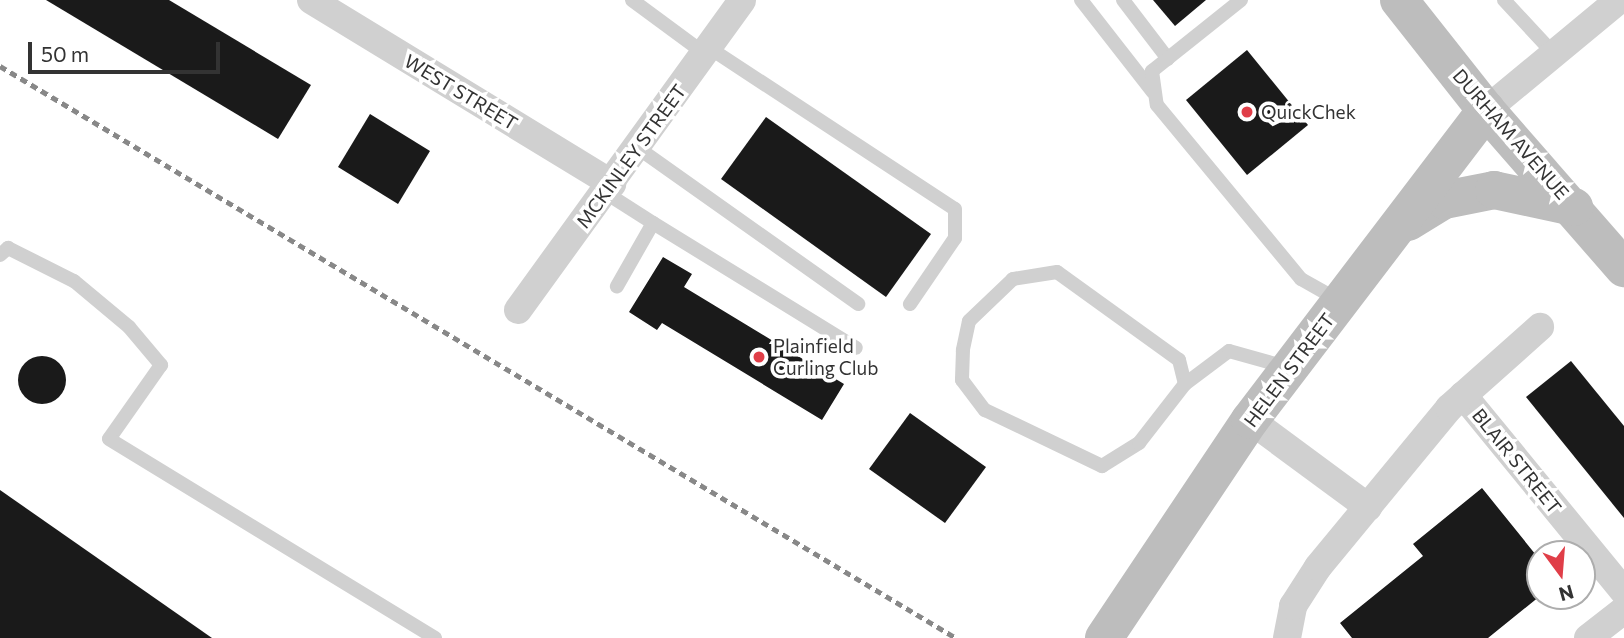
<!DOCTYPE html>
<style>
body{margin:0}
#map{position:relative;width:1624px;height:638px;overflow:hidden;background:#fff;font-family:Commissioner,sans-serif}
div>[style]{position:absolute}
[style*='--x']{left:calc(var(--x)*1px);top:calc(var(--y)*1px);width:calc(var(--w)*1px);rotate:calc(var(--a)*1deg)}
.building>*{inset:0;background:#1a1a1a}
.round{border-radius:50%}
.lane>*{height:14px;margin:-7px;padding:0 7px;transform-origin:7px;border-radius:7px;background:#d0d0d0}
.street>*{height:28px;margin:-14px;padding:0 14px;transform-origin:14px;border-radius:14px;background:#d0d0d0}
.secondary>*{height:38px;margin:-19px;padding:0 19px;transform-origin:19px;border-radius:19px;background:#bdbdbd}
.rail>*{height:5px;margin-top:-2.5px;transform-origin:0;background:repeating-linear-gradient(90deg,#888 0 7px,transparent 0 12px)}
.dots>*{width:19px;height:19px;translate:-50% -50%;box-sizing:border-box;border:4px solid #fff;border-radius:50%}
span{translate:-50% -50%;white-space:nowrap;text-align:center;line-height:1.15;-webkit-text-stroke:7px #fff;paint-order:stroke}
.street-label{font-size:19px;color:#333}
.poi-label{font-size:19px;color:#333}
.left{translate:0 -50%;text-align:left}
.north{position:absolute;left:1526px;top:540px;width:70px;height:70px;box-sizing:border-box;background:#fff;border:2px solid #adadad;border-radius:50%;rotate:164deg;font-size:19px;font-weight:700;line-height:28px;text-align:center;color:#333}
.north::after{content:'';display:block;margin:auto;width:24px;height:32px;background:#e03e48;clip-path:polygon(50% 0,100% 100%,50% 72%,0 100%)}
.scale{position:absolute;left:28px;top:42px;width:192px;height:32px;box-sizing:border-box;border:4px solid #333;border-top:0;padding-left:9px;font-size:21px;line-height:24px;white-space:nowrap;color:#333;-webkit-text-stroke:5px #fff;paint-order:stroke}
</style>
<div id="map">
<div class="building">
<div style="clip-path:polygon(46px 0,169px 0,311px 85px,278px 139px)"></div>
<div style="clip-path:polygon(1153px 0,1206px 0,1175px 26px)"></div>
<div style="clip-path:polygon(1247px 50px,1308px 125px,1247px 175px,1186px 100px)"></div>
<div style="clip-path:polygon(370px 114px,430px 151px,398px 204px,338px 167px)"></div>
<div style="clip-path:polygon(766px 117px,931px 234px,886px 297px,721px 179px)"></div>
<div style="clip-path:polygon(663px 257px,692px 274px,684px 287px,844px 384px,822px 420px,662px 323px,657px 330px,629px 312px)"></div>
<div class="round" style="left:18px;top:356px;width:48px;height:48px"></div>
<div style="clip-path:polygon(1571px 361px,1624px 426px,1624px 518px,1526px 397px)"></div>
<div style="clip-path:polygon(910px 413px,986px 467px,945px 523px,869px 469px)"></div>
<div style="clip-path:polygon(1482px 488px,1540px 560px,1540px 596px,1488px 638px,1352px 638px,1340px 623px,1423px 556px,1413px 544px)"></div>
<div style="clip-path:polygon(0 490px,212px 638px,0 638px)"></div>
</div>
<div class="lane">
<div style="--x:632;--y:0;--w:89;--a:36.4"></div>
<div style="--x:1081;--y:0;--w:117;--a:52"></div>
<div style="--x:1123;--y:0;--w:74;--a:52.7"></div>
<div style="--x:1241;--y:0;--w:114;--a:141.4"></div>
<div style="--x:1152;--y:71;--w:34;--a:82"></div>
<div style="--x:1157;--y:105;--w:226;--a:50.4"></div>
<div style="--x:1301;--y:279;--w:45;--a:29.4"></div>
<div style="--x:1504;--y:0;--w:72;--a:47.2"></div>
<div style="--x:708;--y:47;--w:295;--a:33.3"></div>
<div style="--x:955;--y:209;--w:29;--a:90"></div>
<div style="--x:955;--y:238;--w:80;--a:124.3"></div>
<div style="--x:638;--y:148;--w:270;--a:35.3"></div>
<div style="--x:606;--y:193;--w:56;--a:32.6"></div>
<div style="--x:653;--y:223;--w:73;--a:119.7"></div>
<div style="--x:653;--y:223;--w:238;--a:31.6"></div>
<div style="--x:0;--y:255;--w:11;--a:-41"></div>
<div style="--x:8;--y:248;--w:74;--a:26.6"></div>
<div style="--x:74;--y:281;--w:72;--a:39.9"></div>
<div style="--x:129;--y:327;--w:50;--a:49.9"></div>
<div style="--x:161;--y:365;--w:90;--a:125.1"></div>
<div style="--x:109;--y:439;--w:382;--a:31.4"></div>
<div style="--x:1185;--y:384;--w:25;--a:-104"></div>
<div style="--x:1179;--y:360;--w:150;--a:-144.2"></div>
<div style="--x:1057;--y:272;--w:45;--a:171"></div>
<div style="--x:1013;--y:279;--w:61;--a:136.3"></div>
<div style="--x:969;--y:321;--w:30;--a:102"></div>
<div style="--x:963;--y:350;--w:30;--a:92"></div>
<div style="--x:962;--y:380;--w:38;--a:53"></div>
<div style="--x:985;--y:410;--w:130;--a:25.6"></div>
<div style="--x:1102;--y:466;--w:44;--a:-31.9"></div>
<div style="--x:1139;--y:443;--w:75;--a:-52.1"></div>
<div style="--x:1185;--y:384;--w:55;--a:-36.9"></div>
<div style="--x:1229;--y:351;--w:59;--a:15.7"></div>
</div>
<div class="street">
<div style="--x:311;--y:0;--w:353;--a:31.4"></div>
<div style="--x:1486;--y:110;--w:173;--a:-39.6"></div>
<div style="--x:518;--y:310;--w:382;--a:-54.1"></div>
<div style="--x:1463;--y:395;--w:254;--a:50.7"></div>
<div style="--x:1250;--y:420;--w:147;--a:36.4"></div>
<div style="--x:1287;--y:638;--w:33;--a:-79"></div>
<div style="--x:1293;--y:606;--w:46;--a:-57.3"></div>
<div style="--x:1318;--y:567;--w:206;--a:-50.5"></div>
<div style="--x:1449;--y:408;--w:122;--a:-41.7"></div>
<div style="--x:1588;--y:638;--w:46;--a:-37.9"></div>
</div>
<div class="secondary">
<div style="--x:1399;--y:0;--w:140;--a:51.7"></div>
<div style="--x:1486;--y:110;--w:210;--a:48.9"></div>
<div style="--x:1408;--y:222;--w:42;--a:-31.4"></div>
<div style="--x:1444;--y:200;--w:51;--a:-11.3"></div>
<div style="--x:1494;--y:190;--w:82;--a:12"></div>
<div style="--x:1104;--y:638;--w:262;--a:-56.2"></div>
<div style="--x:1250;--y:420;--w:390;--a:-52.7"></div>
</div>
<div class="rail">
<div style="--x:0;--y:66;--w:1114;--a:30.89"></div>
</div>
<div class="dots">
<div style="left:1247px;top:112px;background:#e03e48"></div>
<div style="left:759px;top:357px;background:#e03e48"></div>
</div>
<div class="street-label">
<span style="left:461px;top:92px;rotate:31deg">WEST STREET</span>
<span style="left:1511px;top:134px;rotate:49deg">DURHAM AVENUE</span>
<span style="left:631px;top:156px;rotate:-54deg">MCKINLEY STREET</span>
<span style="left:1289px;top:370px;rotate:-53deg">HELEN STREET</span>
<span style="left:1517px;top:461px;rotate:51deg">BLAIR STREET</span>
</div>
<div class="poi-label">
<span class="left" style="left:1261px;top:112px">QuickChek</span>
<span class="left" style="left:773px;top:357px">Plainfield<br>Curling Club</span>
</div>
<div class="north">N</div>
<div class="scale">50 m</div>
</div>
